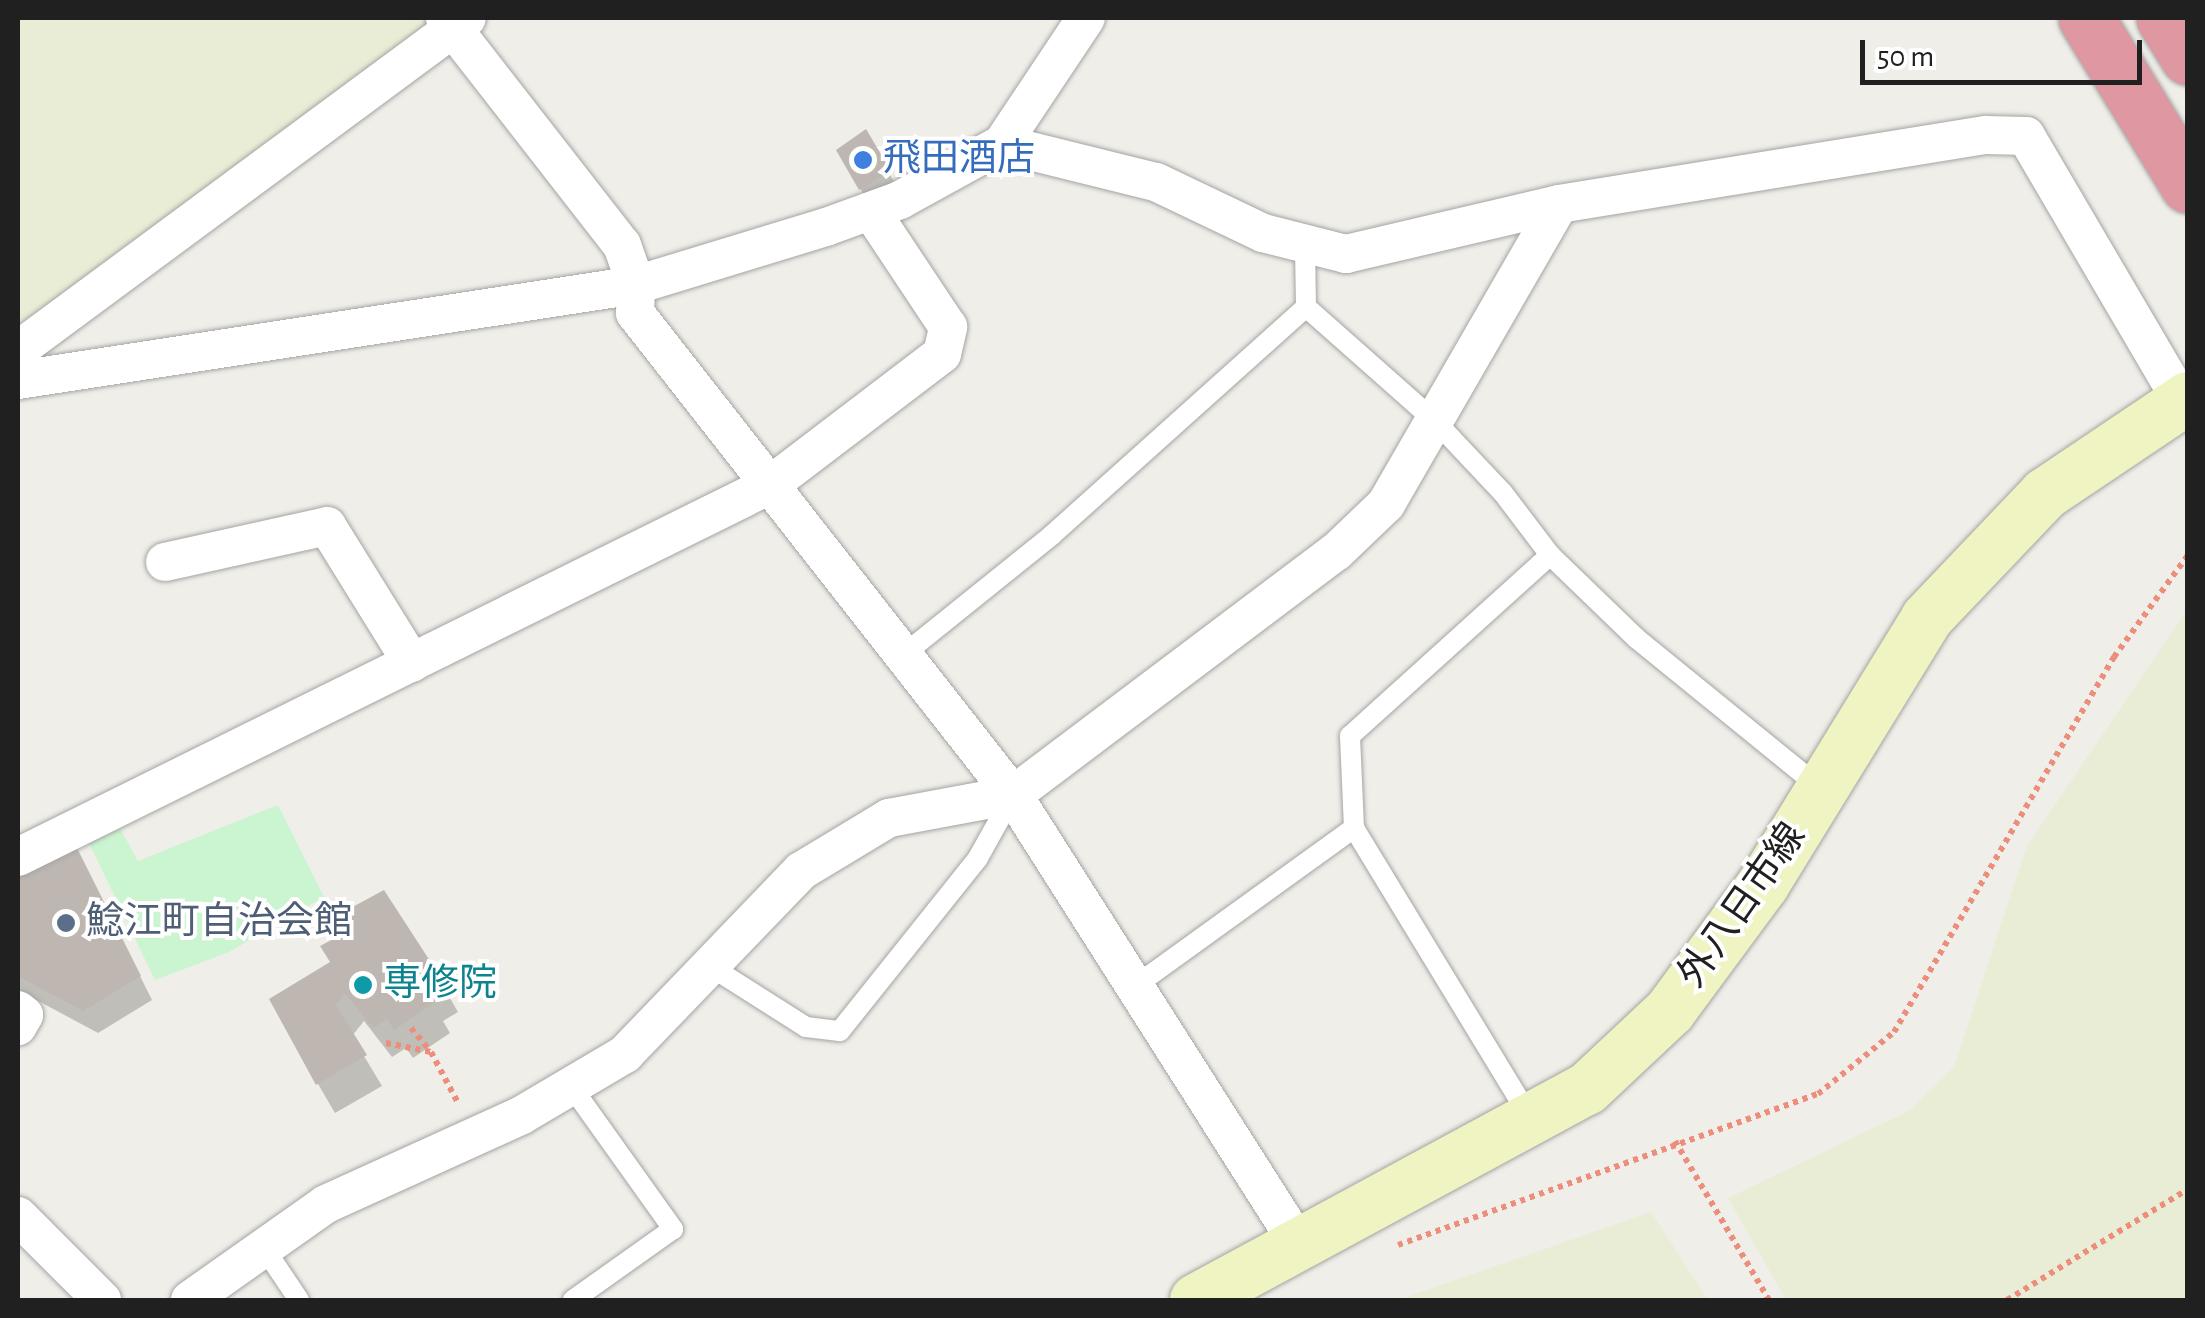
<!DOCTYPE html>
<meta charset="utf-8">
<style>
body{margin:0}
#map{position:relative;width:2205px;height:1318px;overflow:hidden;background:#f0eee8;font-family:"Alegreya Sans","Noto Sans JP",sans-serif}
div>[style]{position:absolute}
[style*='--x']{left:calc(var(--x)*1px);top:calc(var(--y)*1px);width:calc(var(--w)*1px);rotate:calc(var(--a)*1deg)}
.farmland>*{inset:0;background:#e9edd5}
.park>*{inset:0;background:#caf5d0}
.shadow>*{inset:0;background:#0003}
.building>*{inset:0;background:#bdb6b1}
.path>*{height:6px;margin-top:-3px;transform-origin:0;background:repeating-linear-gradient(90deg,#ed8e7c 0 5px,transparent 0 10px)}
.roads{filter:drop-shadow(0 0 2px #a4a4a4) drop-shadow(0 0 2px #a4a4a4)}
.lane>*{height:20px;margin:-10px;padding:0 10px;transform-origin:10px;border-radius:10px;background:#fff}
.street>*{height:38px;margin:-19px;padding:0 19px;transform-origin:19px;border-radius:19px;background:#fff}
.secondary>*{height:52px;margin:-26px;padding:0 26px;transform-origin:26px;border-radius:26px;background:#eff4c2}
.highway>*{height:55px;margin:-27.5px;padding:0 27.5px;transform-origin:27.5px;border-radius:27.5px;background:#df97a1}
.dots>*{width:28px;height:28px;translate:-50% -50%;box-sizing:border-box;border:5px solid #fff;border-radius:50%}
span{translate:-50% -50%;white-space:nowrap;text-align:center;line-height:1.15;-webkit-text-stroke:8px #fff;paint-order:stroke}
.shop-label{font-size:38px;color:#366cbe}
.left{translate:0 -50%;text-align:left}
.street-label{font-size:38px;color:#202020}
.service-label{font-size:38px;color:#4e5e75}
.culture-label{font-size:38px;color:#0d838f}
.frame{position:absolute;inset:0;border:20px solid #202020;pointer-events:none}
.scale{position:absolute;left:1860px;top:40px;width:282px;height:45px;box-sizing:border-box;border:5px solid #202020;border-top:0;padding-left:12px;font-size:30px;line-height:35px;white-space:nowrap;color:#202020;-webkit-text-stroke:8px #fff;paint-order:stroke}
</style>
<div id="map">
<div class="farmland">
<div style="clip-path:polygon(18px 18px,491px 18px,18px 336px)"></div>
<div style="clip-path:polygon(2187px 610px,2187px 1300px,1786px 1300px,1728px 1198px,1909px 1111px,1954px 1067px,2027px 846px)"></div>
<div style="clip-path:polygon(1651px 1212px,1708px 1300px,1398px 1300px)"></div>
</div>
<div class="park">
<div style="clip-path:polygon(278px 805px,324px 897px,229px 952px,155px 980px,89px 843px,117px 823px,138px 861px)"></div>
</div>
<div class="shadow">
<div style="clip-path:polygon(866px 133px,897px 187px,869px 204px,839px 151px)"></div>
<div style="clip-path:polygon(87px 870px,152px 1000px,98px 1033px,18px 990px,18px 874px)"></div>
<div style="clip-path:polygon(340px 917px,441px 982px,458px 1012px,443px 1021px,450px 1033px,413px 1058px,406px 1048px,392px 1057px,364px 1021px,352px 1036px,382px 1086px,335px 1113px,318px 1084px,332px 963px,349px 933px)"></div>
</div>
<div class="building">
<div style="clip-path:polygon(866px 129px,891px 171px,859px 190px,836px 150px)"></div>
<div style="clip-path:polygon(75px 844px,141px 976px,83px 1011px,18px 976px,18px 871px)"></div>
<div style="clip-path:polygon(384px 890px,443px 981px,428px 990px,435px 1002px,394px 1030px,387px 1019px,373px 1028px,345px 993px,336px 1005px,367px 1055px,316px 1085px,269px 999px,330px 962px,320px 946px,350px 930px,336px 916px)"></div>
</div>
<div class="path">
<div style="--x:411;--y:1028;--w:30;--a:50"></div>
<div style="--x:386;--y:1043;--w:46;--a:11.3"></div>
<div style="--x:431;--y:1052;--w:58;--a:62.1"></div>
<div style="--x:1675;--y:1141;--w:185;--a:59.4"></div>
<div style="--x:1398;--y:1245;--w:446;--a:-19.8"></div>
<div style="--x:1818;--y:1094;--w:98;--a:-39.2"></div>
<div style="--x:1894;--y:1032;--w:435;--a:-59.6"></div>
<div style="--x:2114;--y:657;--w:126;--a:-54"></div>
<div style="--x:2007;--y:1300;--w:212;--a:-31.5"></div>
</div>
<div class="roads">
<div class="lane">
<div style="--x:1305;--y:248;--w:59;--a:89"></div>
<div style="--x:1306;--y:307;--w:175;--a:41.5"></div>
<div style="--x:1437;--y:423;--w:96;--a:46.7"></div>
<div style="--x:1503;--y:493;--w:78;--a:52.8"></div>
<div style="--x:1550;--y:555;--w:120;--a:44"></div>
<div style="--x:1636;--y:638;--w:240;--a:39.1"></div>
<div style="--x:903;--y:655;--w:191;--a:-38.8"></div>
<div style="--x:1052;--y:535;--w:341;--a:-41.9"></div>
<div style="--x:1354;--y:828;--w:338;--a:58.7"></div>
<div style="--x:713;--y:968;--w:110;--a:32.4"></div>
<div style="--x:806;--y:1027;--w:34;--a:7"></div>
<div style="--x:840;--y:1031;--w:221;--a:-51.4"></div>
<div style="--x:978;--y:858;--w:72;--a:-60.9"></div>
<div style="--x:1135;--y:986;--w:270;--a:-35.8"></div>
<div style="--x:1354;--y:828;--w:92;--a:-92.5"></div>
<div style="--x:1350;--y:736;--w:270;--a:-42.1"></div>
<div style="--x:571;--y:1086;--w:176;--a:54.5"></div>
<div style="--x:673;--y:1229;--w:123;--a:144.6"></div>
<div style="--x:264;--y:1248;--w:63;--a:56.1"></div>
</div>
<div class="street">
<div style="--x:445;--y:18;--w:288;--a:52.1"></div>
<div style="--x:622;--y:245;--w:42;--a:70.7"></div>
<div style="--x:636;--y:285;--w:28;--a:92"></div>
<div style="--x:635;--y:313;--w:613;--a:51.9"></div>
<div style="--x:1013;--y:795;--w:531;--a:57.54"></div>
<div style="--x:1002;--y:144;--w:159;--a:13.9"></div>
<div style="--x:1156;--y:182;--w:119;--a:25.5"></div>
<div style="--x:1263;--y:233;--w:86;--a:14.2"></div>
<div style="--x:1346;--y:254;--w:219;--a:-13.2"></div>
<div style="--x:1559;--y:204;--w:433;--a:-9.2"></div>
<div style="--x:1986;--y:135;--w:40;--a:1.4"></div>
<div style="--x:2026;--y:136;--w:308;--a:59.6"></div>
<div style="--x:18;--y:350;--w:558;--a:-36.48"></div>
<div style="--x:18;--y:380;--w:625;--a:-8.74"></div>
<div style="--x:636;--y:285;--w:199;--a:-17"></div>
<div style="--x:826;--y:227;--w:79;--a:-20"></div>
<div style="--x:900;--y:200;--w:116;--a:-28.8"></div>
<div style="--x:1002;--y:144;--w:151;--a:-56.3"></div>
<div style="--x:165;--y:562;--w:166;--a:-12.5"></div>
<div style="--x:327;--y:526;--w:161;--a:58.2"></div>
<div style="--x:18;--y:857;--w:839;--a:-26.32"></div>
<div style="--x:770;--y:485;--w:216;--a:-37.3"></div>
<div style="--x:942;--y:354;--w:28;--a:-77"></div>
<div style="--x:948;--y:327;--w:139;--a:-123.6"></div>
<div style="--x:18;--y:1010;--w:8;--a:40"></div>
<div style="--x:24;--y:1015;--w:13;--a:119"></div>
<div style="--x:18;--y:1216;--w:119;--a:45"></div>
<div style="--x:190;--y:1300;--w:166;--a:-35.2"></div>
<div style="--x:326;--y:1204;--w:215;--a:-24.4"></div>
<div style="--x:522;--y:1115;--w:120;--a:-30.6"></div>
<div style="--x:625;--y:1054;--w:254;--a:-46.1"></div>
<div style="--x:801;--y:871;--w:103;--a:-31.1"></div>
<div style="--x:889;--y:818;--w:126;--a:-10.5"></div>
<div style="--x:1013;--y:795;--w:404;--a:-37"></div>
<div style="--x:1336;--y:552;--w:69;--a:-43.8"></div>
<div style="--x:1386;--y:504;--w:346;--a:-60"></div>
</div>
<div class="secondary">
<div style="--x:1196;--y:1300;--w:444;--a:-28.4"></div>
<div style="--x:1587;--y:1089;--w:114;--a:-43.2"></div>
<div style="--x:1670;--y:1011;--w:157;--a:-53.6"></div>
<div style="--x:1763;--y:885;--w:313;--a:-58.4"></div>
<div style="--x:1927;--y:618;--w:171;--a:-46.4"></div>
<div style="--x:2045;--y:494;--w:172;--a:-33.9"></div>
</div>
<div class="highway">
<div style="--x:2086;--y:18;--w:196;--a:58.6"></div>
<div style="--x:2164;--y:18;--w:46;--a:58.4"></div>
</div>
</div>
<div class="dots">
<div style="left:863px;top:160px;background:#3f7fe0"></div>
<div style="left:66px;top:923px;background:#5c6f8a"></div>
<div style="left:363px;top:985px;background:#0f9aa8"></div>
</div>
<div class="shop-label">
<span class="left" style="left:883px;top:160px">飛田酒店</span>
</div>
<div class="street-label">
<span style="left:1743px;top:906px;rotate:-55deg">外八日市線</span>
</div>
<div class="service-label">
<span class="left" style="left:86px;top:923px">鯰江町自治会館</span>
</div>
<div class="culture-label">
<span class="left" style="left:383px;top:985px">専修院</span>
</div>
<div class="frame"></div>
<div class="scale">50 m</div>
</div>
